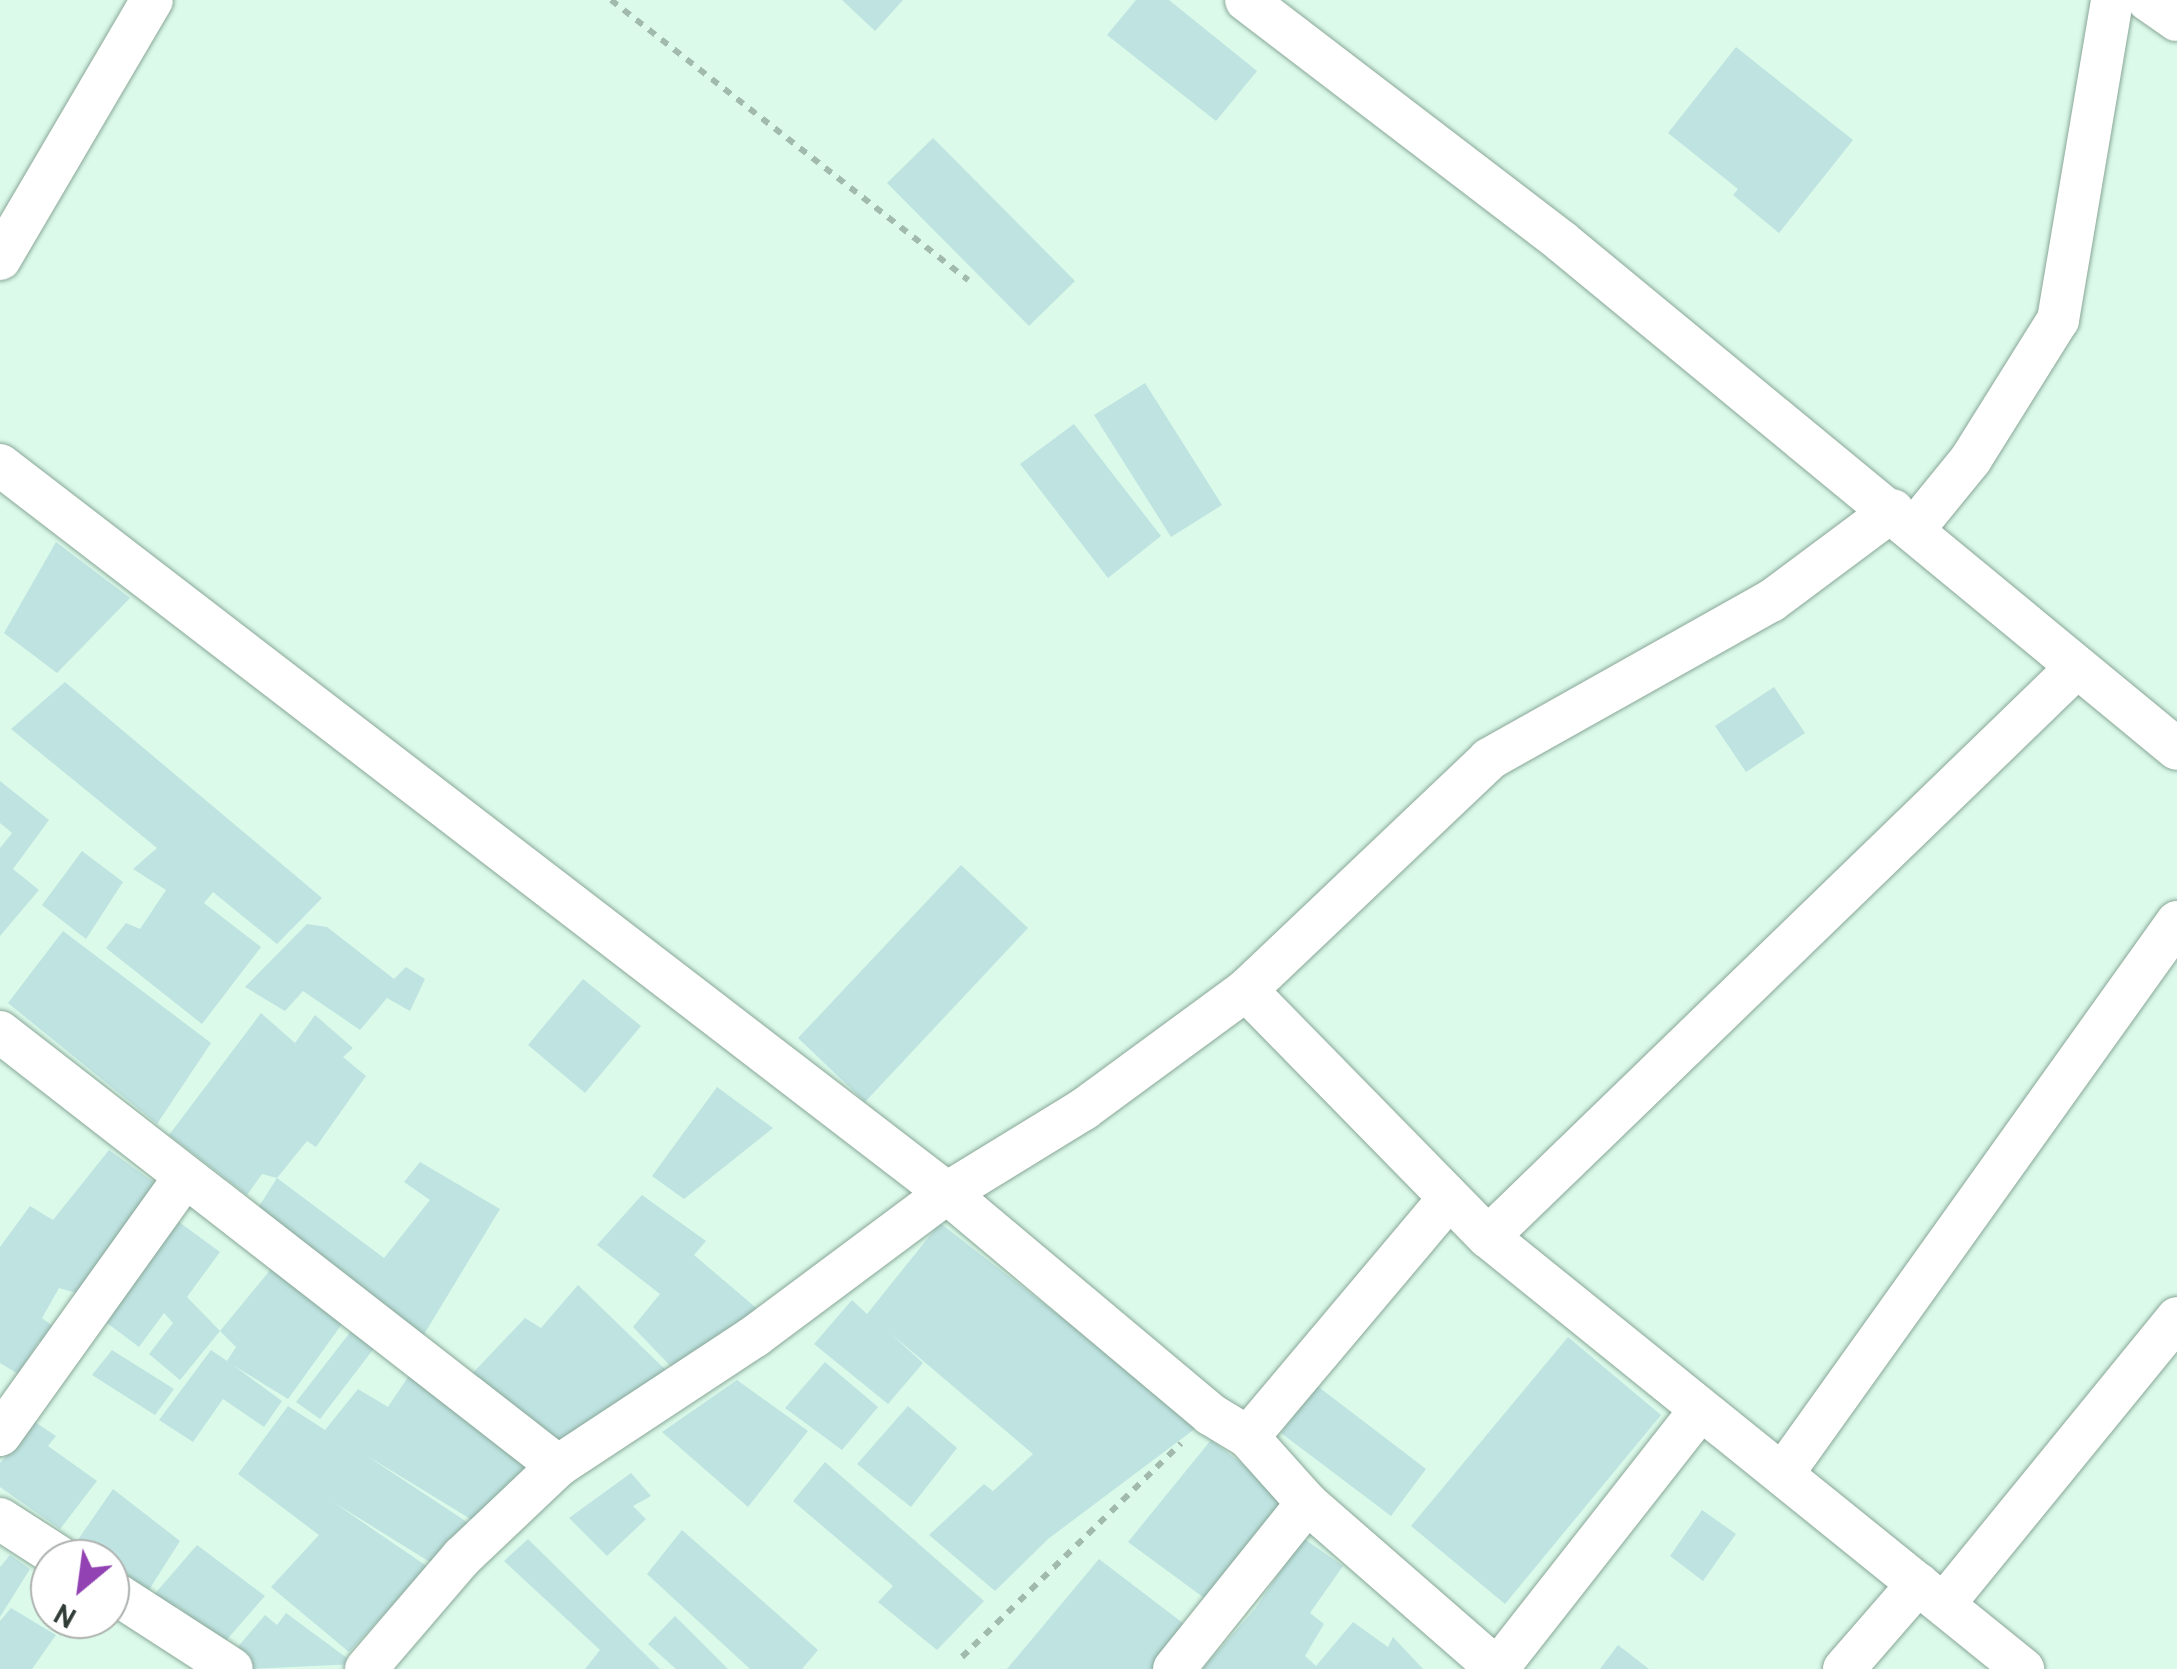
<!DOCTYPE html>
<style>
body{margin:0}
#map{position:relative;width:2177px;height:1669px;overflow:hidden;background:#dbfaea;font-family:Overpass,sans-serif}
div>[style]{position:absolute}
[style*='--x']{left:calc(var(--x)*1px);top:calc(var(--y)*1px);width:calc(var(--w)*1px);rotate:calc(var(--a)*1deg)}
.building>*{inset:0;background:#bee3e1}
.path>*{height:6px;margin-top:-3px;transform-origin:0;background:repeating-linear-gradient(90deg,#a1baad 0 8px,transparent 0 16px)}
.roads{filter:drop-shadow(0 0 2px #89a697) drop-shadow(0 0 2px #89a697)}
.minor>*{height:42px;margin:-21px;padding:0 21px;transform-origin:21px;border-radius:21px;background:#fff}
span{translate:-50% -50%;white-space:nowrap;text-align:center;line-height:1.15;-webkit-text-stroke:8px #fff;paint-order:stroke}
.north{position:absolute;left:30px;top:1539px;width:100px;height:100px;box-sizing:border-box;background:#fff;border:2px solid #acb1ae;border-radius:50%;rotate:209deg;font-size:28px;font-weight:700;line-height:40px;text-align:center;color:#2f3b35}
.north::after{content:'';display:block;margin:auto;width:35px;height:45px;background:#9242b2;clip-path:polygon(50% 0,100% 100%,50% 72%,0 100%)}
</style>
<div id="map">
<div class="building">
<div style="clip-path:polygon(842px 0,903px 0,875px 31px)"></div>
<div style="clip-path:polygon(1136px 0,1169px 0,1257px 71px,1216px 121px,1107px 35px)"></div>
<div style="clip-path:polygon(1736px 47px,1853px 140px,1779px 233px,1733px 195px,1738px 189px,1668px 133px)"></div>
<div style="clip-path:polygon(933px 138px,1075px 281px,1029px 326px,887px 183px)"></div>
<div style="clip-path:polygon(1145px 383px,1222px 505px,1171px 537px,1094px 415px)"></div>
<div style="clip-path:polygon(1074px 424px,1161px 536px,1108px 578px,1020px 464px)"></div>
<div style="clip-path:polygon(56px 542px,130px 598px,57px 673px,4px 633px)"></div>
<div style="clip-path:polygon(65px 682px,322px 898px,277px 944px,213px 892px,204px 903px,261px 947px,202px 1024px,106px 948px,126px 923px,140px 929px,166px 890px,133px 869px,157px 848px,11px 729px)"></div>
<div style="clip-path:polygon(1774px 687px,1805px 733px,1746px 772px,1715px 726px)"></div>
<div style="clip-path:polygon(0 781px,49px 820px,13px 869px,39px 890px,0 936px,0 848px,12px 833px,0 823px)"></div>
<div style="clip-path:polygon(82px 851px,123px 882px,86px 939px,42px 905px)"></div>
<div style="clip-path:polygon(961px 865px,1028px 928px,865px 1102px,798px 1038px)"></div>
<div style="clip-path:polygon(307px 924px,327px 927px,394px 979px,406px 967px,425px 979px,410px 1011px,387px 998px,360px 1030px,303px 991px,285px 1011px,245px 987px)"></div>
<div style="clip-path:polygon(63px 931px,211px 1043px,157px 1124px,8px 1003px)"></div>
<div style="clip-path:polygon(583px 979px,641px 1026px,585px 1093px,528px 1045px)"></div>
<div style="clip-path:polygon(261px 1013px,295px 1043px,315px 1015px,353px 1048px,343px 1057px,366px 1076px,316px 1147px,307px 1141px,277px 1178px,262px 1174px,247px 1195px,169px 1135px)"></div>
<div style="clip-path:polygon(717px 1087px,773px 1128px,684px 1199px,652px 1176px)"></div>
<div style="clip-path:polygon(109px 1150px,163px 1189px,97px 1299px,59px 1288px,42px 1318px,62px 1333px,51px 1352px,39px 1341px,18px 1374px,0 1363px,0 1247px,30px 1206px,53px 1220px)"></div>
<div style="clip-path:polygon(420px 1162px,500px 1209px,423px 1336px,258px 1208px,277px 1178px,384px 1258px,430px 1200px,404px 1182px)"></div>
<div style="clip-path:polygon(642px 1195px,706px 1241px,694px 1255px,761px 1312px,747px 1329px,739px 1320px,679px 1375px,633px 1327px,660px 1294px,597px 1245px)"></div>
<div style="clip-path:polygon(179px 1222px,220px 1252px,187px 1297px,220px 1331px,180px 1380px,149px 1354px,173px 1323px,164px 1313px,139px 1347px,103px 1320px)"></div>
<div style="clip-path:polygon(940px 1223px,1200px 1425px,1048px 1539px,995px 1591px,929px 1535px,984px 1484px,993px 1491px,1033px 1454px,889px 1332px,923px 1363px,888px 1404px,814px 1344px,852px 1300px,867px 1314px)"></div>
<div style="clip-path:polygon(276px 1263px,347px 1317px,288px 1399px,233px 1365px,282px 1401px,264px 1427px,223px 1399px,193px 1442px,159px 1420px,211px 1350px,227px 1361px,236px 1347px,220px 1331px)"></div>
<div style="clip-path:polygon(578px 1285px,675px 1379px,562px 1456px,468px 1378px,525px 1318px,541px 1328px)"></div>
<div style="clip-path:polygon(355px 1326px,378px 1343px,320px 1419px,296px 1402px)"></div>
<div style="clip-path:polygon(1568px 1337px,1661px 1415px,1505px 1604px,1411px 1526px)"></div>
<div style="clip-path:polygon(112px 1350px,174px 1389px,155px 1415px,92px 1375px)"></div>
<div style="clip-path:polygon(825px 1362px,878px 1407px,842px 1450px,785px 1408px)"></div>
<div style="clip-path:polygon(412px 1371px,528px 1463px,482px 1526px,364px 1454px,470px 1524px,438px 1567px,333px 1502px,428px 1567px,349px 1652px,271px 1587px,319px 1535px,238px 1474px,288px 1406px,325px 1430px,358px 1389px,388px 1407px)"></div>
<div style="clip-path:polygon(737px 1380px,808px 1431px,748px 1507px,662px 1432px)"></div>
<div style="clip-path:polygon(1316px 1385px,1426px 1469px,1391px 1516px,1281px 1433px)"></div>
<div style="clip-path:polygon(908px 1406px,957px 1448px,911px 1507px,857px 1464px)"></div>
<div style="clip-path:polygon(35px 1422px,56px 1436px,48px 1446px,97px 1481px,60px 1529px,0 1487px,0 1463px)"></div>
<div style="clip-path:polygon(1211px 1440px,1289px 1499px,1207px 1600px,1128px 1542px)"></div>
<div style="clip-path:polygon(825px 1462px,984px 1601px,937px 1650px,878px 1602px,893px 1586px,793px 1501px)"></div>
<div style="clip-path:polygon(631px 1473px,651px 1496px,633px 1506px,646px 1519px,607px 1556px,569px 1518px)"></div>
<div style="clip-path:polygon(113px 1489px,180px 1541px,147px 1593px,110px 1566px,110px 1559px,77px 1541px)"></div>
<div style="clip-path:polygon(1702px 1510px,1736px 1534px,1703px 1581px,1670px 1556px)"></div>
<div style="clip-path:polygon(682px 1530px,818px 1650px,802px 1669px,750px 1669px,647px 1574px)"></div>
<div style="clip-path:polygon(1303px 1538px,1343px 1566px,1310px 1613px,1324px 1624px,1305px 1656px,1316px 1666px,1353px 1622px,1388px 1647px,1393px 1637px,1423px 1669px,1202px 1669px,1255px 1609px)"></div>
<div style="clip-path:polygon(528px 1539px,660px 1669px,585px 1669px,600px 1650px,504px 1561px)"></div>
<div style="clip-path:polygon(197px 1545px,265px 1596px,223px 1644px,177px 1606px,168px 1623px,146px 1604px)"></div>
<div style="clip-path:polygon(10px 1555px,30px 1569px,0 1617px,0 1567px)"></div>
<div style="clip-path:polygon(1099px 1559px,1188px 1627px,1153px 1669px,1007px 1669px)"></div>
<div style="clip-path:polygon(11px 1608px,56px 1635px,32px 1669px,0 1669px,0 1621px)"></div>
<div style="clip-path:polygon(286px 1613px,355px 1664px,249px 1669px,231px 1655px,265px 1615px,277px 1625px)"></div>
<div style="clip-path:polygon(675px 1616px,728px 1669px,676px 1669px,648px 1644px)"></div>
<div style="clip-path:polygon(1618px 1645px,1649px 1669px,1600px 1669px)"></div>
</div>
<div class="path">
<div style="--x:611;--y:0;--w:454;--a:38.1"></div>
<div style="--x:962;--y:1657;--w:306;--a:-44.3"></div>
</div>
<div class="roads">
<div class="minor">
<div style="--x:1246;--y:0;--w:397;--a:37.4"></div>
<div style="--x:1561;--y:241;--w:798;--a:39.51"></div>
<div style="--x:2148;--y:0;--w:35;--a:35"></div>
<div style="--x:0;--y:259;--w:300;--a:-59.6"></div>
<div style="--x:0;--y:465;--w:1194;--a:37.55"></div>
<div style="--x:947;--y:1193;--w:344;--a:40"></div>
<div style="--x:1210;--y:1414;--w:44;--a:31.2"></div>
<div style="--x:1248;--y:1437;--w:309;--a:-49.9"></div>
<div style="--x:1914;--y:529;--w:90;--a:-50.8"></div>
<div style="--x:1971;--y:459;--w:164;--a:-58"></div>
<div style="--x:2058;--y:320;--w:325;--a:-80.4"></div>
<div style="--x:1246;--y:990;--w:346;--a:45.6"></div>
<div style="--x:1488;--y:1237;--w:688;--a:38.92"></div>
<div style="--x:0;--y:1032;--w:707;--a:37.87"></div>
<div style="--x:1488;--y:1237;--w:818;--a:-44.06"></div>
<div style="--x:0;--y:1435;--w:317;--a:-54.4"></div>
<div style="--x:1248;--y:1437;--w:89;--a:48.2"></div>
<div style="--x:1307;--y:1503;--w:252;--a:41.1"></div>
<div style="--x:1784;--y:1472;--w:676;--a:-54.45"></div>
<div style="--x:0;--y:1519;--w:74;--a:32.8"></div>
<div style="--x:110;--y:1590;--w:145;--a:32.9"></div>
<div style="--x:1944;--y:1604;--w:369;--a:-50.8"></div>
<div style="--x:366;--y:1669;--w:148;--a:-49.4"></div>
<div style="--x:462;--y:1557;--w:132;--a:-43.5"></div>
<div style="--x:558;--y:1466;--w:236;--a:-33.4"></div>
<div style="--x:755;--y:1336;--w:239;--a:-36.7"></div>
<div style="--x:947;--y:1193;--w:161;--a:-31.5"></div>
<div style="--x:1084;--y:1109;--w:201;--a:-36.3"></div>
<div style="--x:1246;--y:990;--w:335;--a:-43.5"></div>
<div style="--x:1489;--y:759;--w:323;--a:-29.3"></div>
<div style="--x:1771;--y:601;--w:152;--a:-36.7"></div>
<div style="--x:1174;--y:1669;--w:213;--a:-51.3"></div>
<div style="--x:1497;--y:1669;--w:328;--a:-51.9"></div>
<div style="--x:1844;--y:1669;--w:113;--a:-49"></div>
</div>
</div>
<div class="north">N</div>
</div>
